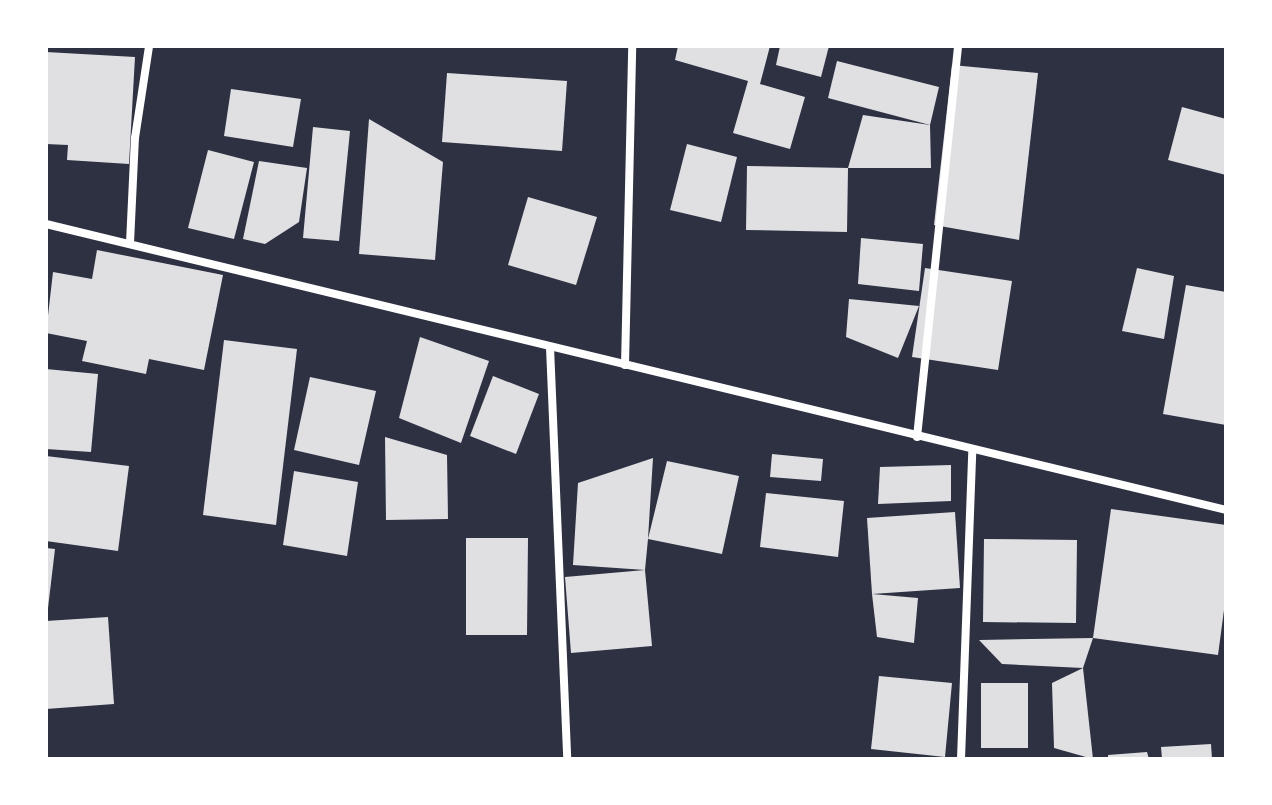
<!DOCTYPE html>
<style>
body{margin:0}
#map{position:relative;width:1272px;height:805px;overflow:hidden;background:#2d3142;font-family:"Source Serif 4",serif}
div>[style]{position:absolute}
[style*='--x']{left:calc(var(--x)*1px);top:calc(var(--y)*1px);width:calc(var(--w)*1px);rotate:calc(var(--a)*1deg)}
.building>*{inset:0;background:#e0e0e3}
.minor>*{height:8px;margin:-4px;padding:0 4px;transform-origin:4px;border-radius:4px;background:#fff}
span{translate:-50% -50%;white-space:nowrap;text-align:center;line-height:1.15;-webkit-text-stroke:6px #fff;paint-order:stroke}
.frame{position:absolute;inset:0;border:48px solid #fff;pointer-events:none}
</style>
<div id="map">
<div class="building">
<div style="clip-path:polygon(678px 46px,770px 46px,760px 84px,805px 97px,790px 149px,733px 133px,748px 81px,675px 60px)"></div>
<div style="clip-path:polygon(780px 46px,829px 46px,821px 77px,776px 65px)"></div>
<div style="clip-path:polygon(46px 52px,135px 57px,129px 164px,67px 160px,68px 145px,46px 144px)"></div>
<div style="clip-path:polygon(837px 61px,939px 87px,930px 125px,828px 98px)"></div>
<div style="clip-path:polygon(952px 65px,1038px 73px,1019px 240px,934px 225px)"></div>
<div style="clip-path:polygon(447px 73px,567px 81px,562px 151px,442px 142px)"></div>
<div style="clip-path:polygon(231px 89px,301px 99px,293px 147px,224px 136px)"></div>
<div style="clip-path:polygon(1182px 107px,1226px 119px,1226px 175px,1168px 160px)"></div>
<div style="clip-path:polygon(863px 115px,930px 125px,931px 168px,848px 168px)"></div>
<div style="clip-path:polygon(369px 119px,443px 162px,435px 260px,359px 254px)"></div>
<div style="clip-path:polygon(313px 127px,350px 131px,339px 241px,303px 238px)"></div>
<div style="clip-path:polygon(687px 144px,737px 157px,721px 222px,670px 210px)"></div>
<div style="clip-path:polygon(208px 150px,254px 162px,234px 239px,188px 228px)"></div>
<div style="clip-path:polygon(259px 161px,307px 168px,299px 222px,265px 244px,243px 239px)"></div>
<div style="clip-path:polygon(747px 166px,848px 168px,847px 232px,746px 230px)"></div>
<div style="clip-path:polygon(528px 197px,597px 217px,576px 285px,508px 265px)"></div>
<div style="clip-path:polygon(861px 238px,923px 244px,919px 291px,858px 284px)"></div>
<div style="clip-path:polygon(97px 250px,223px 275px,204px 370px,149px 359px,146px 374px,82px 361px,87px 341px,46px 333px,53px 272px,92px 279px)"></div>
<div style="clip-path:polygon(925px 268px,1012px 281px,998px 370px,912px 357px)"></div>
<div style="clip-path:polygon(1137px 268px,1174px 276px,1164px 339px,1122px 331px)"></div>
<div style="clip-path:polygon(1186px 285px,1226px 292px,1226px 425px,1163px 414px)"></div>
<div style="clip-path:polygon(849px 299px,919px 306px,898px 358px,846px 337px)"></div>
<div style="clip-path:polygon(420px 337px,489px 361px,461px 443px,399px 418px)"></div>
<div style="clip-path:polygon(224px 340px,297px 349px,276px 525px,203px 515px)"></div>
<div style="clip-path:polygon(46px 369px,98px 374px,91px 452px,46px 449px)"></div>
<div style="clip-path:polygon(493px 376px,539px 394px,516px 454px,470px 436px)"></div>
<div style="clip-path:polygon(310px 377px,376px 391px,359px 465px,294px 450px)"></div>
<div style="clip-path:polygon(385px 437px,447px 455px,448px 519px,386px 520px)"></div>
<div style="clip-path:polygon(772px 454px,823px 459px,821px 481px,770px 477px)"></div>
<div style="clip-path:polygon(46px 456px,129px 466px,118px 551px,46px 541px)"></div>
<div style="clip-path:polygon(653px 458px,648px 539px,667px 461px,739px 476px,722px 554px,648px 539px,645px 570px,573px 565px,578px 483px)"></div>
<div style="clip-path:polygon(951px 465px,951px 501px,878px 504px,880px 467px)"></div>
<div style="clip-path:polygon(294px 471px,358px 482px,347px 556px,283px 545px)"></div>
<div style="clip-path:polygon(766px 493px,844px 501px,838px 557px,760px 547px)"></div>
<div style="clip-path:polygon(1111px 509px,1226px 525px,1226px 595px,1218px 655px,1093px 638px)"></div>
<div style="clip-path:polygon(955px 512px,960px 588px,872px 594px,867px 518px)"></div>
<div style="clip-path:polygon(466px 538px,528px 538px,527px 635px,466px 635px)"></div>
<div style="clip-path:polygon(984px 539px,1077px 540px,1076px 623px,983px 622px)"></div>
<div style="clip-path:polygon(46px 548px,55px 549px,48px 608px,46px 608px)"></div>
<div style="clip-path:polygon(645px 570px,652px 646px,571px 653px,565px 577px)"></div>
<div style="clip-path:polygon(872px 594px,918px 598px,914px 643px,877px 637px)"></div>
<div style="clip-path:polygon(108px 617px,114px 704px,46px 709px,46px 621px)"></div>
<div style="clip-path:polygon(1093px 638px,1083px 668px,1002px 664px,979px 640px)"></div>
<div style="clip-path:polygon(1083px 668px,1093px 759px,1054px 748px,1052px 683px)"></div>
<div style="clip-path:polygon(879px 676px,952px 683px,945px 757px,871px 749px)"></div>
<div style="clip-path:polygon(981px 683px,1028px 683px,1028px 748px,981px 748px)"></div>
<div style="clip-path:polygon(1211px 744px,1212px 759px,1162px 759px,1161px 747px)"></div>
<div style="clip-path:polygon(1147px 752px,1149px 759px,1108px 759px,1108px 755px)"></div>
</div>
<div class="minor">
<div style="--x:46;--y:224;--w:1214;--a:13.62"></div>
<div style="--x:130;--y:243;--w:105;--a:-87.3"></div>
<div style="--x:135;--y:138;--w:93;--a:-81.3"></div>
<div style="--x:550;--y:347;--w:412;--a:87.6"></div>
<div style="--x:625;--y:365;--w:319;--a:-88.7"></div>
<div style="--x:917;--y:437;--w:393;--a:-84"></div>
<div style="--x:961;--y:759;--w:307;--a:-87.9"></div>
</div>
<div class="frame"></div>
</div>
